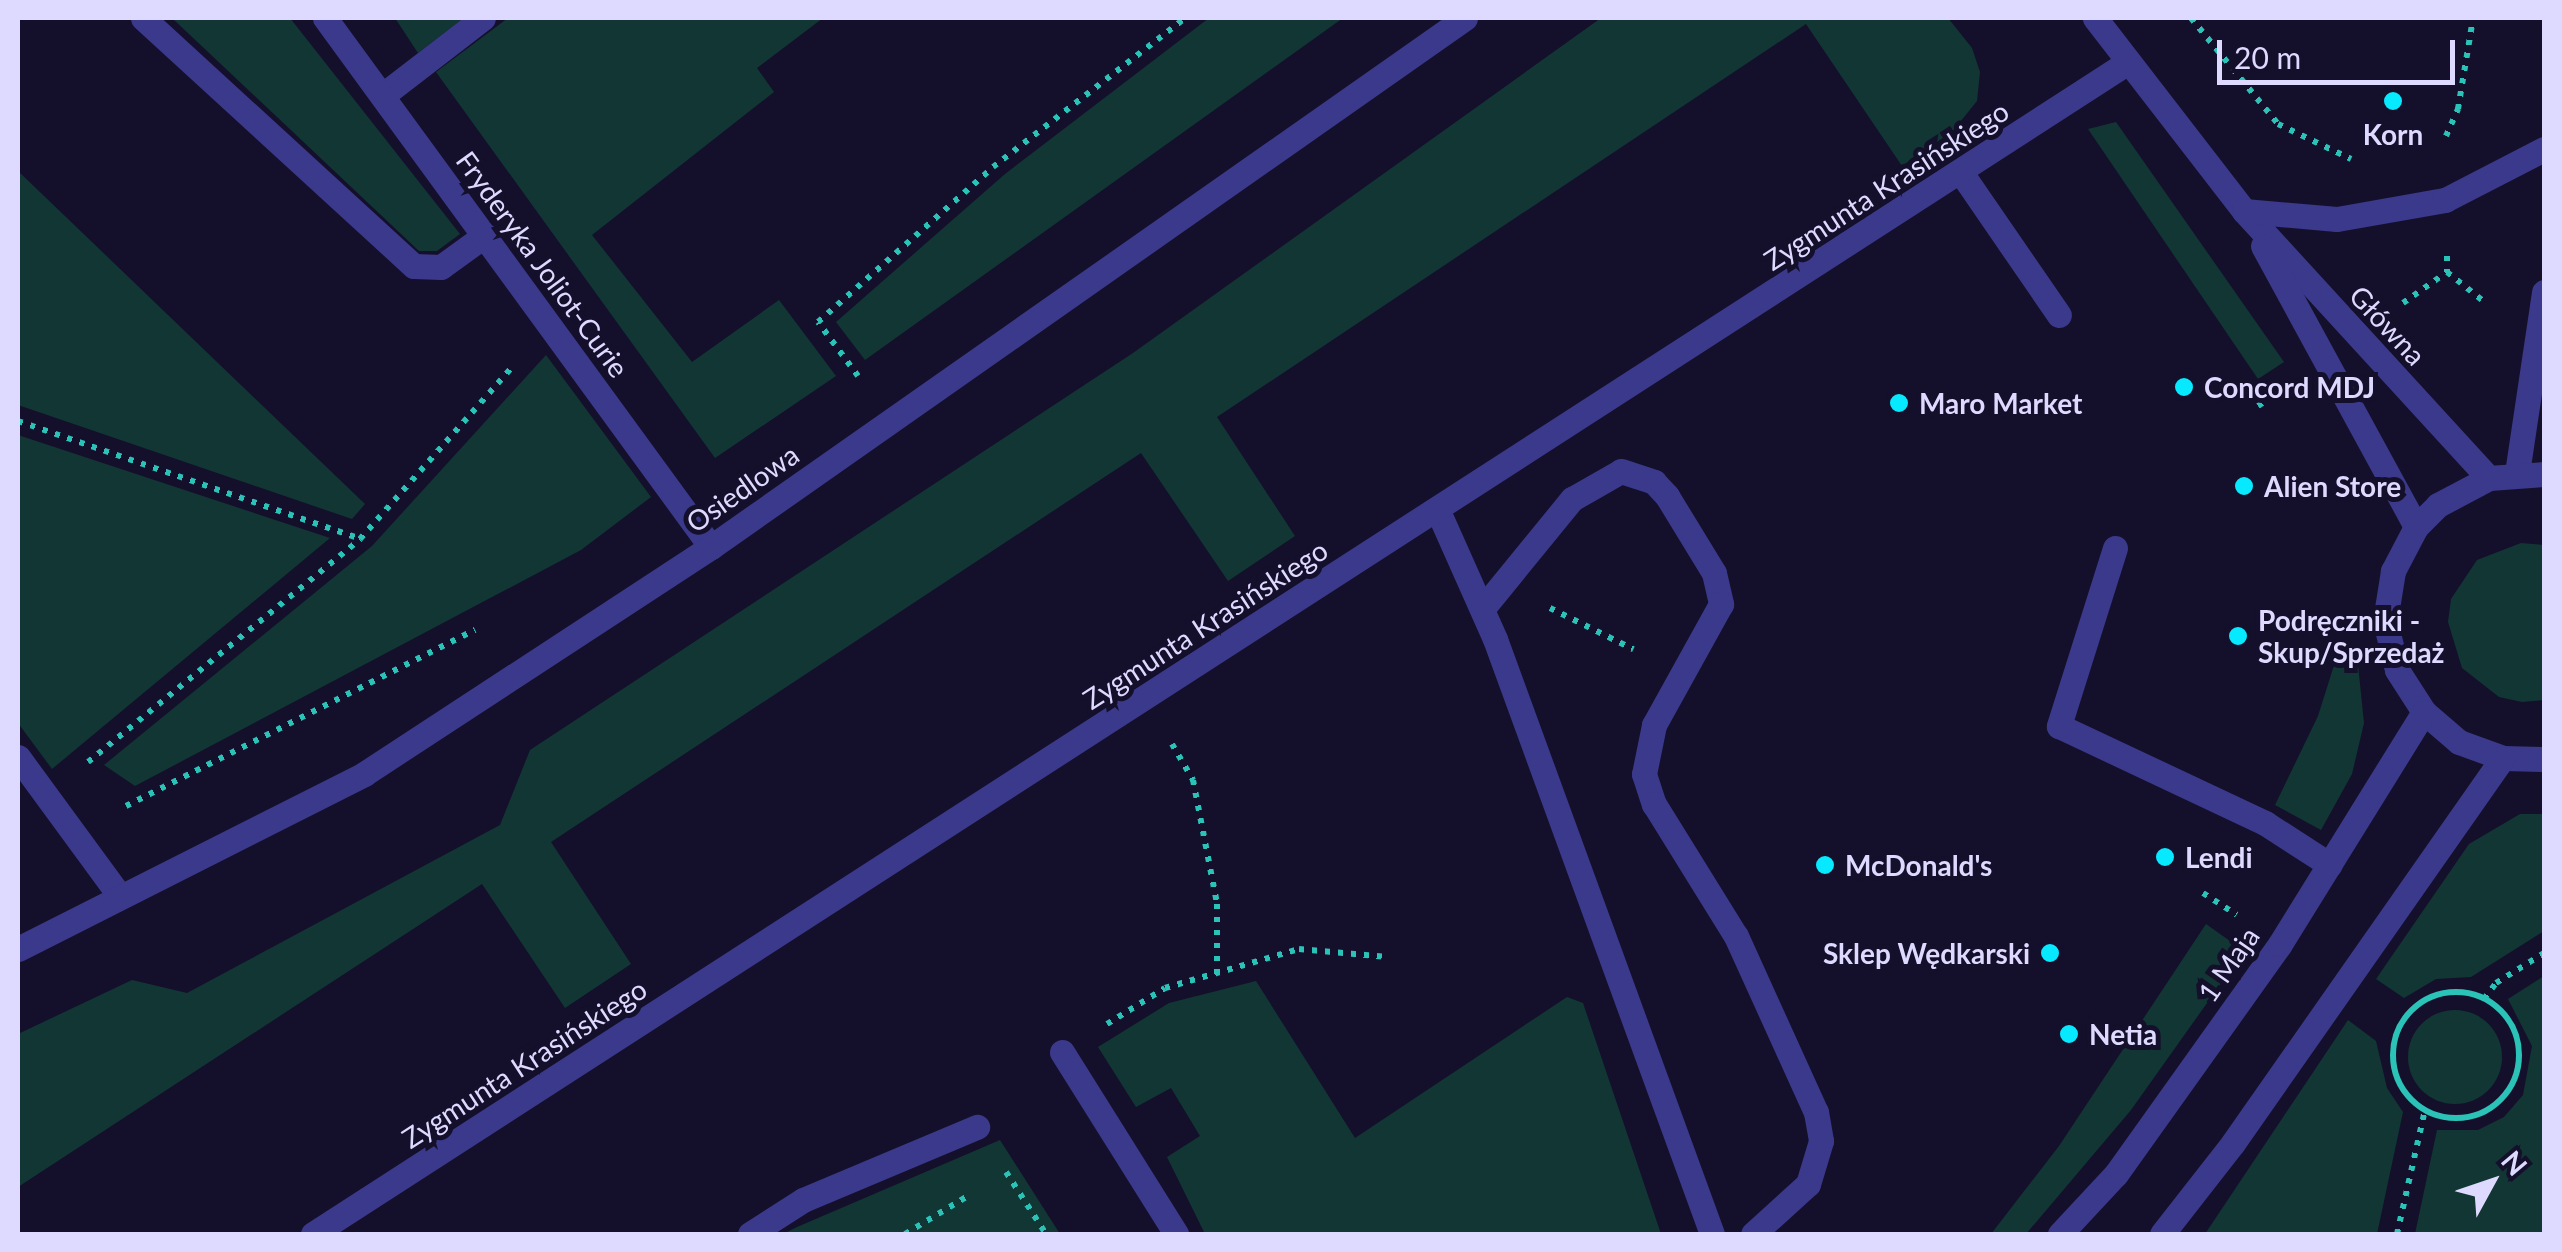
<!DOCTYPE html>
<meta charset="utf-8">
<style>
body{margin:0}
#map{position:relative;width:2562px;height:1252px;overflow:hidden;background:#14102b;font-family:Lato,sans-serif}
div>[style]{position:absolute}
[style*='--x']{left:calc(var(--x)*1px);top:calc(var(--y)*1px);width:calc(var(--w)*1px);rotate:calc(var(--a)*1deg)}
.green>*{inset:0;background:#123634}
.round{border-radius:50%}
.path>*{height:6px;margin-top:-3px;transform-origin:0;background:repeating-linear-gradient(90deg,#2bc2b7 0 5px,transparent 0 13px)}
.path>.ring{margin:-3px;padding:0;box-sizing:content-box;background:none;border:6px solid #2bc2b7;border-radius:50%}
.service>*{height:25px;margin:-12.5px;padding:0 12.5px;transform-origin:12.5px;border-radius:12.5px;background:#3b398c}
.minor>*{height:25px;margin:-12.5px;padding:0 12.5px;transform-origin:12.5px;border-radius:12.5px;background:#3b398c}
.tertiary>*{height:25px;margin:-12.5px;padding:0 12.5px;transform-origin:12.5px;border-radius:12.5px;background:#3b398c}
.dots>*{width:28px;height:28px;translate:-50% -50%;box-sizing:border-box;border:5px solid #14102b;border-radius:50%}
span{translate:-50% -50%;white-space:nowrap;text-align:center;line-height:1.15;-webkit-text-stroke:10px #14102b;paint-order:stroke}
.poi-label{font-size:28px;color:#dedaff;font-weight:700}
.left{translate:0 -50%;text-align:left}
.right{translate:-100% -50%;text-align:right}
.street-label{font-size:28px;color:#dedaff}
.frame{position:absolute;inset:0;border:20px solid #dedaff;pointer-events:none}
.north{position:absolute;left:2442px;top:1132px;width:100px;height:100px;-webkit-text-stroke:8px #14102b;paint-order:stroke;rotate:50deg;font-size:28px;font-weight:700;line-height:40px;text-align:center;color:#dedaff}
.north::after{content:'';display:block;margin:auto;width:35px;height:45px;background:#dedaff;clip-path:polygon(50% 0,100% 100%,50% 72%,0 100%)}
.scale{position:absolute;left:2217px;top:40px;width:238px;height:45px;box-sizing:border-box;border:5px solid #dedaff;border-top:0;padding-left:12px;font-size:30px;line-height:35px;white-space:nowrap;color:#dedaff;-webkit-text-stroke:8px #14102b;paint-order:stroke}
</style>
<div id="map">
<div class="green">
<div style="clip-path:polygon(172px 18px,290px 18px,460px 234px,437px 251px,419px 251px)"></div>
<div style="clip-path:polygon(395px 18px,464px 18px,418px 53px)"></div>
<div style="clip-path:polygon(508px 18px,823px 18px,757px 68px,774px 92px,592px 235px,692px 362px,779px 300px,836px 376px,715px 458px,436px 72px)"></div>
<div style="clip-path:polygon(1209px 18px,1343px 18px,865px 360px,836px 322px,1005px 174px)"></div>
<div style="clip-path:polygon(1601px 18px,1948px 18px,1972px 48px,1980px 72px,1977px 101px,1952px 132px,1902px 166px,1806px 24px,1217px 417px,1295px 536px,1228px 581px,1141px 453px,551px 842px,631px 964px,565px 1008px,482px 884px,18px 1187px,18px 1034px,132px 980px,187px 993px,500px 825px,530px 750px,1133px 353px)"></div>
<div style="clip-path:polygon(2116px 122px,2284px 362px,2258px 379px,2088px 129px)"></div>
<div style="clip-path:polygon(18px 171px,365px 504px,352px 519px,18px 405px)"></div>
<div style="clip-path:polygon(546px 355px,651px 497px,581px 550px,135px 786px,104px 765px,372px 546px)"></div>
<div style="clip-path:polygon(18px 435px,330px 538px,52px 769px,18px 723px)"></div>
<div style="clip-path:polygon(2521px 543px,2544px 545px,2544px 700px,2522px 702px,2499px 697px,2462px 668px,2448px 622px,2451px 599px,2477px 560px)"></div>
<div style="clip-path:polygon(2357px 655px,2364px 723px,2352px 774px,2321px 830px,2275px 805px,2318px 716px,2336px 659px)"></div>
<div style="clip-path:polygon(2520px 814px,2544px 814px,2544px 931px,2471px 977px,2436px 979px,2404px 998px,2376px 979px,2469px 844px)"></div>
<div style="clip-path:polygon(2206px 924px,2244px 951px,2131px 1110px,2026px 1234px,1991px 1234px,2059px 1146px)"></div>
<div style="clip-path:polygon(2544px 976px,2544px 1234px,2415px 1234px,2437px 1130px,2478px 1130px,2504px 1117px,2523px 1095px,2532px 1046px,2508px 999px)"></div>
<div style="clip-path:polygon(1256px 981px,1355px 1138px,1567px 997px,1583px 1003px,1661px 1234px,1205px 1234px,1167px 1157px,1200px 1136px,1171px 1088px,1136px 1107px,1098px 1047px,1169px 1003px)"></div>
<div class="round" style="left:2408px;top:1010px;width:94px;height:94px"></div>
<div style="clip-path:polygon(2348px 1020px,2376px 1041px,2387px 1088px,2403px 1112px,2377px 1234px,2205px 1234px)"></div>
<div style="clip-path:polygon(1000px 1140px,1060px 1234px,783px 1234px,797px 1227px)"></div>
</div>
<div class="path">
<div style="--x:2191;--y:18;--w:137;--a:50.6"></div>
<div style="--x:2278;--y:124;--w:81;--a:25.6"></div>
<div style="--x:2446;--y:136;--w:30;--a:-66"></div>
<div style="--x:2458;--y:109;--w:92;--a:-80.6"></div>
<div style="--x:2447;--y:256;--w:16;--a:90"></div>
<div style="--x:2447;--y:272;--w:51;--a:38.7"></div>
<div style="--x:2403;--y:303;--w:54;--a:-35.2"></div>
<div style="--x:858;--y:376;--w:67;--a:-126.5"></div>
<div style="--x:818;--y:322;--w:234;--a:-41.5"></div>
<div style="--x:993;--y:167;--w:243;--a:-37.8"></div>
<div style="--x:2258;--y:406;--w:25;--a:-34"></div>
<div style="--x:18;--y:421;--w:360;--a:19"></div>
<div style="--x:1550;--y:608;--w:93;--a:26.3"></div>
<div style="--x:1172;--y:744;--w:42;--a:59.7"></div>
<div style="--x:1193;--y:780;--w:126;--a:79"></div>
<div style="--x:1217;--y:904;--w:71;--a:90"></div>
<div style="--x:88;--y:762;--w:352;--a:-39.3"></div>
<div style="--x:360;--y:539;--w:231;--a:-48.5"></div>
<div style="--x:126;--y:806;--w:391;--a:-26.8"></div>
<div style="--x:2203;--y:893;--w:40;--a:32.9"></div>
<div class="ring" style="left:2393px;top:992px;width:120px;height:120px"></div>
<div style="--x:2484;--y:999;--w:20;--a:-53"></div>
<div style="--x:2496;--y:983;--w:57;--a:-32"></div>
<div style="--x:1107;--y:1024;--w:68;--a:-31.8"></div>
<div style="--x:1165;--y:988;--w:140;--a:-16.2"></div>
<div style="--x:1299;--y:949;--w:89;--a:5.1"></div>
<div style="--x:1006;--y:1172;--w:74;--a:57.2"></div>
<div style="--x:905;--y:1234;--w:77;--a:-31.2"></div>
<div style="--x:2397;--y:1234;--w:127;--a:-77.3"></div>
</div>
<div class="service">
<div style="--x:143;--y:18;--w:367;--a:42.5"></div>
<div style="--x:414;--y:266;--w:27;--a:2"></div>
<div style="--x:441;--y:267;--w:54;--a:-36"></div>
<div style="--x:383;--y:95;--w:126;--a:-37.6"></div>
<div style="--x:1962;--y:174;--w:171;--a:55.5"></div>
<div style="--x:1438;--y:511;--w:140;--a:66"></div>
<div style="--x:1495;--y:639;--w:633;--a:69.96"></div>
<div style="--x:2115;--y:548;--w:187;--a:107.5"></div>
<div style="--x:2059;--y:726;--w:228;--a:25.2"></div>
<div style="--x:2265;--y:823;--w:77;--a:32.9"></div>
<div style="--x:1483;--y:608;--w:141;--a:-50.8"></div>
<div style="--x:1572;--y:499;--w:56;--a:-29.7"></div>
<div style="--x:1621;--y:471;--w:35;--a:18"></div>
<div style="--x:1654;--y:482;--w:19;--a:47"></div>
<div style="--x:1667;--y:496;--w:90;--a:58.6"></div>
<div style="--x:1714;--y:573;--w:32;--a:77"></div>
<div style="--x:1721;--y:604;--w:138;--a:119"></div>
<div style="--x:1654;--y:725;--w:50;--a:101.5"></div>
<div style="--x:1644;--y:774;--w:32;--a:72"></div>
<div style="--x:1654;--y:804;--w:155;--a:58.2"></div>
<div style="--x:1736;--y:936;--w:193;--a:65.6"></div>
<div style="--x:1816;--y:1112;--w:29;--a:80"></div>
<div style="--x:1821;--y:1141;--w:45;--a:106.8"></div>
<div style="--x:1808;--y:1184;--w:74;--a:137.7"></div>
<div style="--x:1062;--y:1052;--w:215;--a:57.9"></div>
<div style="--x:750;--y:1234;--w:63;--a:-32.7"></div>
<div style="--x:803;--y:1200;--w:189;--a:-22.8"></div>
</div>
<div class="minor">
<div style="--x:325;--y:18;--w:655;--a:53.88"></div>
<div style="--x:18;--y:757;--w:171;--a:53.8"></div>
<div style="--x:18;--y:949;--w:388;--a:-26.8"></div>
<div style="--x:364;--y:774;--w:415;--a:-33.2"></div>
<div style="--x:711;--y:547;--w:921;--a:-35.05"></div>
<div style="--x:313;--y:1234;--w:2161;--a:-32.85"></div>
</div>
<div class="tertiary">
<div style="--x:2095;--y:18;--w:244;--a:52.3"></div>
<div style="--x:2244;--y:211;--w:362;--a:47.5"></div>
<div style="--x:2244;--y:211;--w:93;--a:4.9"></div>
<div style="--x:2337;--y:219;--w:110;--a:-10"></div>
<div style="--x:2445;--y:200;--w:111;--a:-27.3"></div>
<div style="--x:2263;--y:246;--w:320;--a:61.4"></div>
<div style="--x:2517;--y:473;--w:183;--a:-81.5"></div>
<div style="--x:2544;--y:474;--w:55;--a:175.8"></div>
<div style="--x:2489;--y:478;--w:58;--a:152.1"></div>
<div style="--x:2438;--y:505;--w:31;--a:135"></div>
<div style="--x:2416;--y:527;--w:50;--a:117.6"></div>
<div style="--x:2393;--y:571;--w:51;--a:99.1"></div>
<div style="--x:2385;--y:621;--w:50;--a:76.2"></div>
<div style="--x:2397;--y:670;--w:50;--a:57.3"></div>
<div style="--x:2424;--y:712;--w:46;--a:40.6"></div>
<div style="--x:2459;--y:742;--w:47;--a:20"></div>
<div style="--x:2503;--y:758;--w:41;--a:1.4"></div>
<div style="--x:2060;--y:1234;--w:82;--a:-47"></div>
<div style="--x:2116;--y:1174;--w:282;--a:-54.5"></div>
<div style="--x:2280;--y:944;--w:273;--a:-58.2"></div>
<div style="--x:2162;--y:1234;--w:115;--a:-52"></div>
<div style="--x:2233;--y:1143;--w:470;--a:-55"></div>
</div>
<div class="dots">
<div style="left:2393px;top:101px;background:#06e9ff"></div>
<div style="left:2184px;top:387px;background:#06e9ff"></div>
<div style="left:1899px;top:403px;background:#06e9ff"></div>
<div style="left:2244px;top:486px;background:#06e9ff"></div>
<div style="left:2238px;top:636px;background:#06e9ff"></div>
<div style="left:2165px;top:857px;background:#06e9ff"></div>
<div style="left:1825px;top:865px;background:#06e9ff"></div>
<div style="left:2050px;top:953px;background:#06e9ff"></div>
<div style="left:2069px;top:1034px;background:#06e9ff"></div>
</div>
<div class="poi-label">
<span style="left:2393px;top:134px">Korn</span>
<span class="left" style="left:2204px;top:387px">Concord MDJ</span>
<span class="left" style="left:1919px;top:403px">Maro Market</span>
<span class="left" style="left:2264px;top:486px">Alien Store</span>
<span class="left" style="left:2258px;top:636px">Podręczniki -<br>Skup/Sprzedaż</span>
<span class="left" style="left:2185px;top:857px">Lendi</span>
<span class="left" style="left:1845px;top:865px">McDonald's</span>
<span class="right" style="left:2030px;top:953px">Sklep Wędkarski</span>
<span class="left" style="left:2089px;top:1034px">Netia</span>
</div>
<div class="street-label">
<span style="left:1886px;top:185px;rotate:-33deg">Zygmunta Krasińskiego</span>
<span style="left:543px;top:264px;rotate:54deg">Fryderyka Joliot-Curie</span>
<span style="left:2388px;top:325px;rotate:47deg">Główna</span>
<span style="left:742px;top:488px;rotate:-35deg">Osiedlowa</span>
<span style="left:1205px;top:624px;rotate:-33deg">Zygmunta Krasińskiego</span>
<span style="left:2228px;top:964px;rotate:-55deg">1 Maja</span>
<span style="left:524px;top:1063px;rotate:-33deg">Zygmunta Krasińskiego</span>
</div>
<div class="frame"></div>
<div class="north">N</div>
<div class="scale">20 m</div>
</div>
